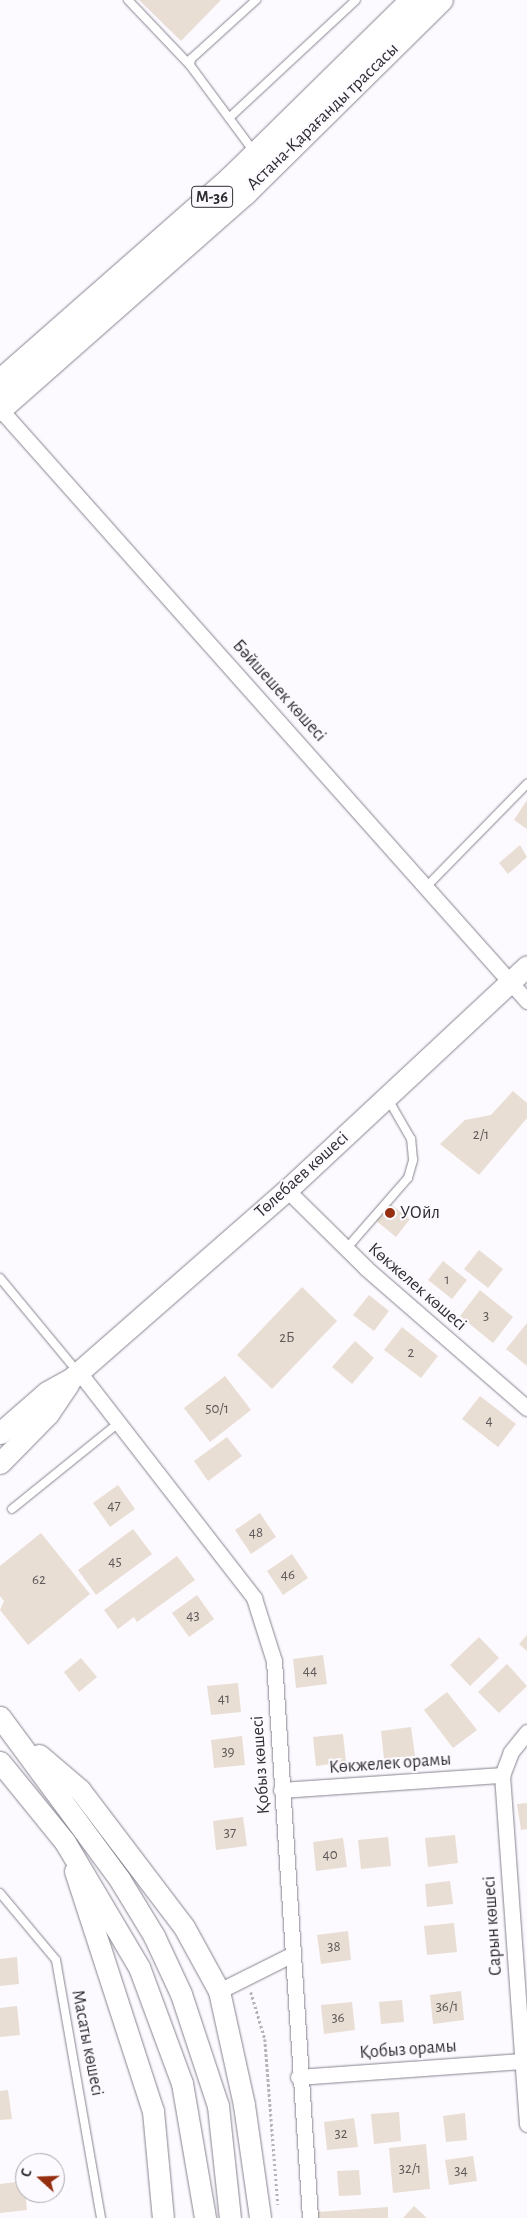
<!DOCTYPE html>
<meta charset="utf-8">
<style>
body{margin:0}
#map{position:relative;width:527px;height:2218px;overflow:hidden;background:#fcf9ff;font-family:"Alegreya Sans",sans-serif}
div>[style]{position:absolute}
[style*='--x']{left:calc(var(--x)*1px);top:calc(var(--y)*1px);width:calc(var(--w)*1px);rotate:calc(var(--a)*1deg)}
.building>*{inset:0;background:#e9ded3}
.path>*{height:2.5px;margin-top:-1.25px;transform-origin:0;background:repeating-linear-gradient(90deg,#b6b4b9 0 2.5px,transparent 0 5px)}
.roads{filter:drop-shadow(0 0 1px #88838f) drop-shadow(0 0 1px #88838f)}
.lane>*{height:8px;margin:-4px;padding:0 4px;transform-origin:4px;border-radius:4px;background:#fff}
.street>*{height:15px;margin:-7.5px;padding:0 7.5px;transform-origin:7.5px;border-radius:7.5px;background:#fff}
.secondary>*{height:21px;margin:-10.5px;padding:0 10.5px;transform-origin:10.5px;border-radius:10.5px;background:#fff}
.primary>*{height:24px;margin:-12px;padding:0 12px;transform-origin:12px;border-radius:12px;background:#fff}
.dots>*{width:14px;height:14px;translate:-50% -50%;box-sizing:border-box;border:2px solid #fcf9ff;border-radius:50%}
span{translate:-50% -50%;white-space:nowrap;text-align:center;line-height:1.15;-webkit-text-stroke:4px #fcf9ff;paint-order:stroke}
.number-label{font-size:15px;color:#5e595a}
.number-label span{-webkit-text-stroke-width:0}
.shield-label span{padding:1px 4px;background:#fcf9ff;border:1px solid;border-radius:4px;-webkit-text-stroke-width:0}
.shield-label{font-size:16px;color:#2f2d32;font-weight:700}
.street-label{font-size:18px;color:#2f2d32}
.poi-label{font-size:18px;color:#2f2d32}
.left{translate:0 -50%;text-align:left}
.north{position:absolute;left:15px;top:2153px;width:50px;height:50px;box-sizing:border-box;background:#fcf9ff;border:1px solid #aaa7ad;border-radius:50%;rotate:290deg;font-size:14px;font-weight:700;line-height:20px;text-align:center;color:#2f2d32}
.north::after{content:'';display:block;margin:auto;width:18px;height:22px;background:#962f0f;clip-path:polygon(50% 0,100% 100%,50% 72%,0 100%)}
</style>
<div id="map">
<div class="building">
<div style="clip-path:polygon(139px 0,221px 0,181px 41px)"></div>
<div style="clip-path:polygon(527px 800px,527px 829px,514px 820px)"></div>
<div style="clip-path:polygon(520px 845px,527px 857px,508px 874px,499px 863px)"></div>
<div style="clip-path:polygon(513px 1091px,527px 1103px,527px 1118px,479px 1175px,440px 1144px,465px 1120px,491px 1115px)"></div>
<div style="clip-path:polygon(388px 1202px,410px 1219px,396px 1237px,374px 1219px)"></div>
<div style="clip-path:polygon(479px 1250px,503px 1269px,488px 1288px,464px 1269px)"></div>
<div style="clip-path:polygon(443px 1261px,467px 1280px,452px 1299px,428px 1280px)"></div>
<div style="clip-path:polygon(302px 1287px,337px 1321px,272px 1389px,237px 1355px)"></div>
<div style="clip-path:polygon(480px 1290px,513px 1317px,493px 1343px,460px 1316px)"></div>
<div style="clip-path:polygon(369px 1295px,389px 1311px,374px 1331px,353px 1315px)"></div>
<div style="clip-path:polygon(527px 1323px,527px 1366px,506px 1349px)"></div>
<div style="clip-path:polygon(402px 1327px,438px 1356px,421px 1378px,384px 1350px)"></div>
<div style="clip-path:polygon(355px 1341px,374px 1358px,352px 1384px,332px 1367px)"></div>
<div style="clip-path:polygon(225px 1376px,251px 1410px,210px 1442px,184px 1408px)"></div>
<div style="clip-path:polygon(480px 1396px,516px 1424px,498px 1447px,462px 1419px)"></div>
<div style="clip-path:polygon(227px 1437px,242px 1456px,208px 1481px,194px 1461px)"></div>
<div style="clip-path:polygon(118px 1485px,135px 1509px,110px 1527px,93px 1503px)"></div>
<div style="clip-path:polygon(260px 1513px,276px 1537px,251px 1554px,235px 1530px)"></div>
<div style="clip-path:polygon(133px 1529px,152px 1554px,96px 1595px,78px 1570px)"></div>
<div style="clip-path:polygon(41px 1533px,90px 1594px,28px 1645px,0 1610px,4px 1601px,0 1596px,0 1566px)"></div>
<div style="clip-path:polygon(292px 1554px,308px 1578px,283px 1595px,267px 1571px)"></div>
<div style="clip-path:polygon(177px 1556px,195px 1580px,137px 1622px,134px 1617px,118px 1629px,104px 1610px)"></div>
<div style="clip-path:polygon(197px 1595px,214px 1619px,189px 1637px,172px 1613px)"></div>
<div style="clip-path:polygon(527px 1635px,527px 1651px,519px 1644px)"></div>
<div style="clip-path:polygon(479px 1637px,499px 1658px,470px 1686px,450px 1665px)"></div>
<div style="clip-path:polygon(323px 1655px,327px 1684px,296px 1688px,293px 1659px)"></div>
<div style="clip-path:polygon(81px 1658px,97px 1677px,79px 1692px,64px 1672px)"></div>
<div style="clip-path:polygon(507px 1664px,527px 1686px,499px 1713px,478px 1692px)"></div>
<div style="clip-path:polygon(238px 1683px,241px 1712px,211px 1715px,207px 1686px)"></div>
<div style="clip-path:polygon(447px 1692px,477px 1730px,453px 1748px,424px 1710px)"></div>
<div style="clip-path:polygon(411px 1727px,415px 1756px,384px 1759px,381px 1731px)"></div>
<div style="clip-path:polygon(343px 1734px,346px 1762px,316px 1766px,313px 1737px)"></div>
<div style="clip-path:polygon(242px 1736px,245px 1765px,214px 1768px,211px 1740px)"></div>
<div style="clip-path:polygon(527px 1803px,527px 1829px,521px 1830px,517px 1804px)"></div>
<div style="clip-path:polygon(243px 1817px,247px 1846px,216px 1850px,213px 1821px)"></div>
<div style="clip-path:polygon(455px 1835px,458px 1863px,428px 1867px,425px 1838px)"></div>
<div style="clip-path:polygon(388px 1837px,391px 1866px,361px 1869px,358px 1840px)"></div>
<div style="clip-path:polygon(343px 1838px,347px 1867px,316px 1871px,313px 1842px)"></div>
<div style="clip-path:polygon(450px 1881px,453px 1904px,427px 1907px,425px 1884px)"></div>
<div style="clip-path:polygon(454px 1923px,457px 1952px,427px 1955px,424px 1926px)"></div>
<div style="clip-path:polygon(348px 1931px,351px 1960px,321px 1964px,317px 1935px)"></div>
<div style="clip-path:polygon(17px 1957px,19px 1984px,0 1986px,0 1959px)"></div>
<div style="clip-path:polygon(461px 1991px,464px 2020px,433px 2024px,430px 1995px)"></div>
<div style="clip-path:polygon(402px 2000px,404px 2022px,381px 2024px,379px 2002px)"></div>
<div style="clip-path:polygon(352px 2002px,355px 2030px,324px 2034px,321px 2005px)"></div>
<div style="clip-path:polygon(17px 2006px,20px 2035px,0 2037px,0 2008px)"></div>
<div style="clip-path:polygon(8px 2090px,12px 2119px,0 2120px,0 2091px)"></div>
<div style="clip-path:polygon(399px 2112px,401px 2141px,374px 2144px,371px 2114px)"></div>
<div style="clip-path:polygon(465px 2113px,467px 2140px,446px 2142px,443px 2116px)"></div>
<div style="clip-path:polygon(354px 2118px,358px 2147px,327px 2150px,324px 2122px)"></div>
<div style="clip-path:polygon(426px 2144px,430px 2189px,393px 2193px,389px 2148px)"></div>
<div style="clip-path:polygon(473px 2156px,477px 2181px,449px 2185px,445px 2160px)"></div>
<div style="clip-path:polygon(359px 2170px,361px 2195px,339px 2196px,337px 2171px)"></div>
<div style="clip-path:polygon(24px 2181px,27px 2210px,0 2213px,0 2184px)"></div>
<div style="clip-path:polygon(414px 2206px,427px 2218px,403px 2218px)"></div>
<div style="clip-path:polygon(388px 2207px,388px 2218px,317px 2218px,317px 2212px)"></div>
</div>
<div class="path">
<div style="--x:251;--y:1992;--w:49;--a:73.4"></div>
<div style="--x:265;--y:2039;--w:166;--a:85.5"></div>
</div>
<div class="roads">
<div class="lane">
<div style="--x:128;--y:0;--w:90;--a:46.4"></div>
<div style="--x:229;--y:118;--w:173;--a:-42.9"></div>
<div style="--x:255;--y:153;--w:109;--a:-126.5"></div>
<div style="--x:190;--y:65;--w:6;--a:-81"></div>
<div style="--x:191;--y:59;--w:88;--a:-42.2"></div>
<div style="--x:427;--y:886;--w:143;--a:-45.6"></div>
<div style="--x:346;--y:1249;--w:94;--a:-48.9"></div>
<div style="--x:408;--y:1178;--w:19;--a:-74"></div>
<div style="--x:413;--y:1160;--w:21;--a:-95"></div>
<div style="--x:411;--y:1139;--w:46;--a:-119.9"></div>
<div style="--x:0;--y:1278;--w:121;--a:50.4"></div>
<div style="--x:12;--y:1509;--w:139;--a:-38.9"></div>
<div style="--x:0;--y:1893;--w:87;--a:50.1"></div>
<div style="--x:56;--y:1960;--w:262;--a:80.1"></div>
</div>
<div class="street">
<div style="--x:0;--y:409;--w:793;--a:48.32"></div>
<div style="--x:287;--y:1190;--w:112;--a:44.6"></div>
<div style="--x:367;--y:1269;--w:212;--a:41"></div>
<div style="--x:79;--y:1372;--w:286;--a:52.2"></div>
<div style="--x:254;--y:1598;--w:66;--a:72.4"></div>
<div style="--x:274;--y:1661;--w:558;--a:86.3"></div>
<div style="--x:527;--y:1732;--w:26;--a:129"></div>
<div style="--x:511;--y:1752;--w:25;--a:111"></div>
<div style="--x:502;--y:1775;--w:350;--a:85.9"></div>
<div style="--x:281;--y:1790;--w:222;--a:-3.9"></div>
<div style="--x:219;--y:1991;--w:83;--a:-26.6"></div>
<div style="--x:298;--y:2077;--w:224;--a:-4.1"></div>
</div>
<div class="secondary">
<div style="--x:0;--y:1433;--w:62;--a:-41.1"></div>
<div style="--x:47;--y:1392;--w:29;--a:-29"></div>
<div style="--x:72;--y:1378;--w:286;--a:-41.2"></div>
<div style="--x:287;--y:1190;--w:328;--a:-43"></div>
<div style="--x:0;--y:1463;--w:69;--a:-45.6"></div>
<div style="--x:48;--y:1414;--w:37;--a:-56"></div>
<div style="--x:0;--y:1717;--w:202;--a:53.6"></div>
<div style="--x:120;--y:1880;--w:66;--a:58.7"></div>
<div style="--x:154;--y:1936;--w:64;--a:65"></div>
<div style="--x:181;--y:1994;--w:118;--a:71.7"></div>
<div style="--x:218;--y:2106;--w:113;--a:83.9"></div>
<div style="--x:39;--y:1755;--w:54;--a:40.5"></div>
<div style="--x:80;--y:1790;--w:172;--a:52.8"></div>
<div style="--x:184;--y:1927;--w:73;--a:61.3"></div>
<div style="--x:219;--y:1991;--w:117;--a:77.6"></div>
<div style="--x:244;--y:2105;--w:114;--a:81.9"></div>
<div style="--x:0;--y:1762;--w:103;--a:50.9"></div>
<div style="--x:65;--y:1842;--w:145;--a:59.4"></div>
<div style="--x:139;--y:1967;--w:124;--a:69.7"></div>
<div style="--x:182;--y:2083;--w:137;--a:80.3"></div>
<div style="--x:75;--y:1871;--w:252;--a:72"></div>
<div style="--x:153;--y:2111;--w:107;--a:84.7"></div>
</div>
<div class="primary">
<div style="--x:0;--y:382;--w:309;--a:-41.3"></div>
<div style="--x:232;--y:178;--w:254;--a:-44.5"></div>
<div style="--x:0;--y:409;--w:327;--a:-41.4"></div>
<div style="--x:245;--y:193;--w:275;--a:-44.6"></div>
</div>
</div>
<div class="dots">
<div style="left:390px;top:1213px;background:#962f0f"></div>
</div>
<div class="number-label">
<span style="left:481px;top:1135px">2/1</span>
<span style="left:447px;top:1280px">1</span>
<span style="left:486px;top:1316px">3</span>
<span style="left:287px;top:1338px">2Б</span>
<span style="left:411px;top:1353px">2</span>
<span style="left:217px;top:1409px">50/1</span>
<span style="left:489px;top:1421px">4</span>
<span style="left:114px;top:1506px">47</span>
<span style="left:256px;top:1533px">48</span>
<span style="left:115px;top:1562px">45</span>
<span style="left:288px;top:1575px">46</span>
<span style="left:39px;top:1580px">62</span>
<span style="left:193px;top:1616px">43</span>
<span style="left:310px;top:1671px">44</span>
<span style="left:224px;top:1699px">41</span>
<span style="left:228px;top:1752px">39</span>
<span style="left:230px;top:1833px">37</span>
<span style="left:330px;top:1855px">40</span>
<span style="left:334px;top:1947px">38</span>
<span style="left:447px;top:2007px">36/1</span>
<span style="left:338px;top:2018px">36</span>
<span style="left:341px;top:2134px">32</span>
<span style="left:410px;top:2169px">32/1</span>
<span style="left:461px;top:2171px">34</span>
</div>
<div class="shield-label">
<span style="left:212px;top:197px">M-36</span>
</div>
<div class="street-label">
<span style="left:323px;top:117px;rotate:-44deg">Астана-Қарағанды трассасы</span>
<span style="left:279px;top:691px;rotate:48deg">Бәйшешек көшесі</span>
<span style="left:302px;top:1175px;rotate:-42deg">Төлебаев көшесі</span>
<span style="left:417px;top:1287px;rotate:41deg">Көкжелек көшесі</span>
<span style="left:390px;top:1764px;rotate:-4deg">Көкжелек орамы</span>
<span style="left:261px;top:1765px;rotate:-94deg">Қобыз көшесі</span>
<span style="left:493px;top:1926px;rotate:-94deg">Сарын көшесі</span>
<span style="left:87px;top:2043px;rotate:79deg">Масаты көшесі</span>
<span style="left:408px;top:2050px;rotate:-4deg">Қобыз орамы</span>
</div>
<div class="poi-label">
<span class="left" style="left:400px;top:1213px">УОйл</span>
</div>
<div class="north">С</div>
</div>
